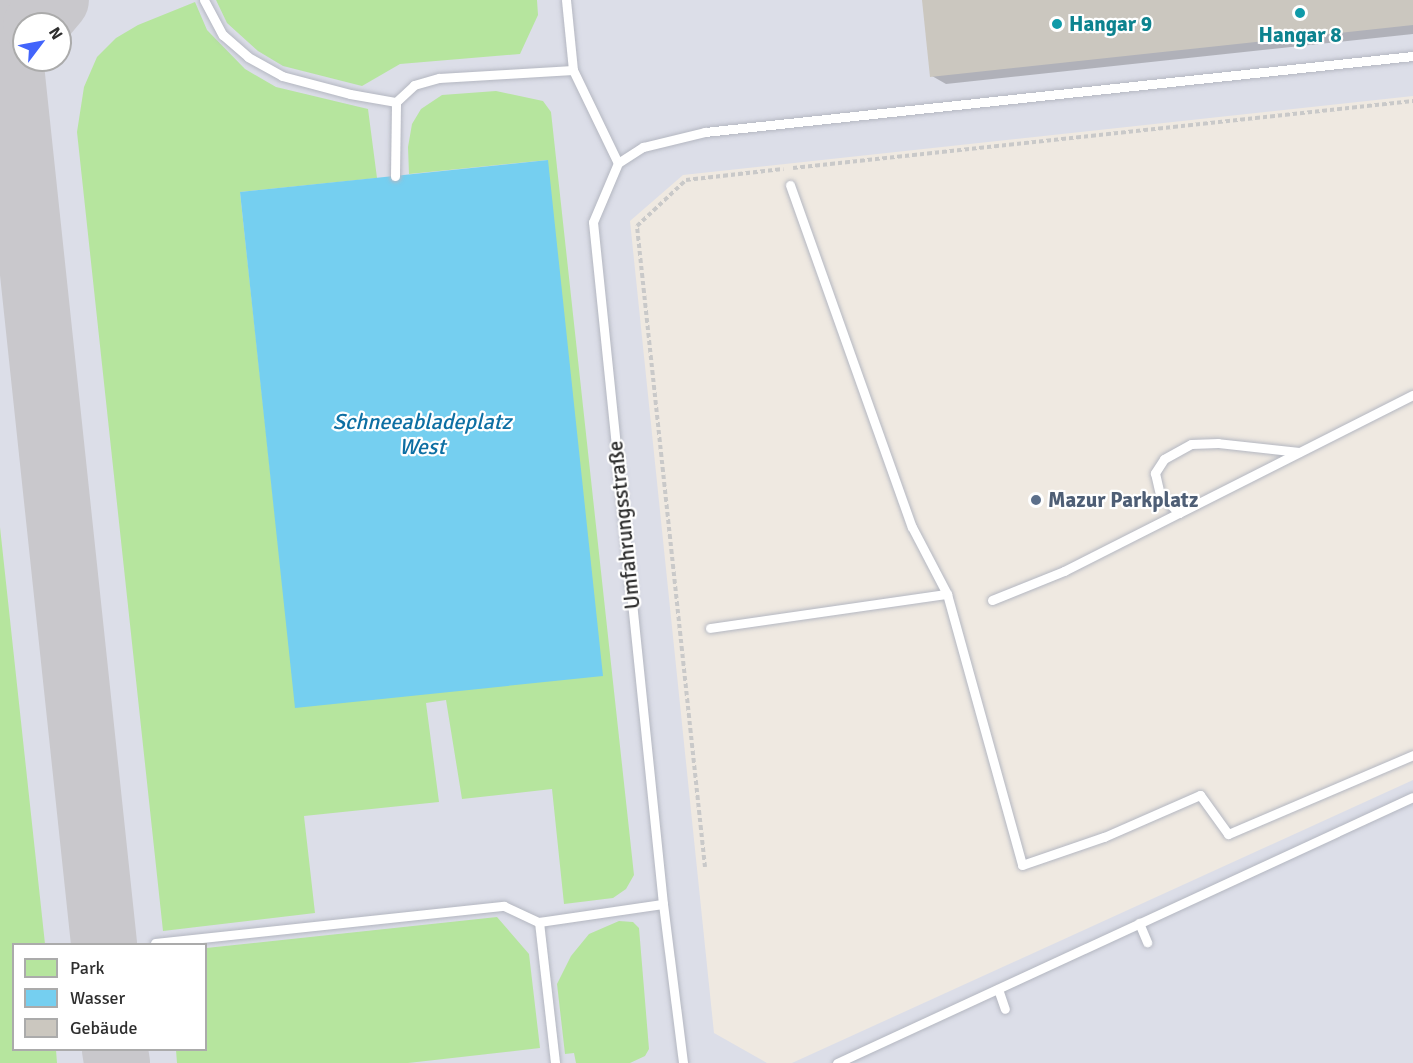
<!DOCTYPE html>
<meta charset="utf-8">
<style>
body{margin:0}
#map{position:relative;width:1413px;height:1063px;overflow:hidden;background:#efe9e1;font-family:Signika,sans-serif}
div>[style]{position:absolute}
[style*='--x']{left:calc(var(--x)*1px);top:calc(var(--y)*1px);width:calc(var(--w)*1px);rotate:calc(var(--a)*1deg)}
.airport>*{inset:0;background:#dcdee8}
.green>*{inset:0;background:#b6e59e}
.water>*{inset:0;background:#75cff0}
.shadow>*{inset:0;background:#0003}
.taxiway>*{height:66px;margin:-33px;padding:0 33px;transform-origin:33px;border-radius:33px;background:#c9c8cc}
.building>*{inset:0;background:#cbc7bf}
.path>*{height:4px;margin-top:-2px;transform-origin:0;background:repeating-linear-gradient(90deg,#c9c9c9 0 4.5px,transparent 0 7.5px)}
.roads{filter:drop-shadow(0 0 2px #b4b7c1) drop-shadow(0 0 2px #b4b7c1)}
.lane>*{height:9px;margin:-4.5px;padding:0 4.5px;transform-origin:4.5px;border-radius:4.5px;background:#fff}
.dots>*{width:16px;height:16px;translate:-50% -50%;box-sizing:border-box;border:3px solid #fff;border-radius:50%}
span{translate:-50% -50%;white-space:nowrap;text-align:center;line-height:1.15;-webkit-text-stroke:4.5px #fff;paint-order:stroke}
.culture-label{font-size:21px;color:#0d838f;font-weight:700}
.left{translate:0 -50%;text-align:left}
.service-label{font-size:21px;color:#4e5e75;font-weight:700}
.street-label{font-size:21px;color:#2e2e2e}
.water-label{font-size:22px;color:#0d6fa3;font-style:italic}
.legend{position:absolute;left:12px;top:943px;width:195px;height:108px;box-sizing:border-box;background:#fff;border:2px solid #ababab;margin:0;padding:8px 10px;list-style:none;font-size:18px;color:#2e2e2e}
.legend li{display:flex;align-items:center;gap:12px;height:30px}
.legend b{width:30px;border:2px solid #ababab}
.north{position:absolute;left:12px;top:12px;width:60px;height:60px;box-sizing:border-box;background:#fff;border:2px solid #ababab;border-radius:50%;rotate:58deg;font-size:16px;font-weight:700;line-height:24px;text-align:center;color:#2e2e2e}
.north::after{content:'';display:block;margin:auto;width:21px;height:27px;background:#4264fb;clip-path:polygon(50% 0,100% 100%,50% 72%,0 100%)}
</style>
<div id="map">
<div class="airport">
<div style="clip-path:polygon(evenodd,0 0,1413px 0,1413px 96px,683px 175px,630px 221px,714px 1033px,767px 1063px,0 1063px,0 0,24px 24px,60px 24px,60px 60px,24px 60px,24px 24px,0 0,14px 944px,206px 944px,206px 1050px,14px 1050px,14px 944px)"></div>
<div style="clip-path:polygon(1413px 780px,1413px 1063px,792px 1063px)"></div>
</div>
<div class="green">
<div style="clip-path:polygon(216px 0,537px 0,538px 15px,520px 54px,400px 64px,362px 86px,283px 66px,258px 51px,227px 23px)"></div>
<div style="clip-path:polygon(195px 2px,207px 30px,245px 69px,276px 87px,368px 109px,377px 178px,240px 192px,296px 708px,548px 160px,409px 174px,408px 147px,412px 124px,421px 109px,442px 95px,496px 91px,543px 101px,551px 112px,634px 875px,626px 889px,613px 898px,564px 904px,552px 789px,462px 799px,446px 700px,426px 703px,439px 802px,304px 816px,315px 913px,163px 931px,77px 132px,84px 87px,97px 57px,116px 38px,138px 25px)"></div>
<div style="clip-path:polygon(0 527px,45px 944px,14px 944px,14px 1050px,56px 1050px,57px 1063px,0 1063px)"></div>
<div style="clip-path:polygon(497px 917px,529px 954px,540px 1048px,408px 1063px,177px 1063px,176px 1050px,206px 1050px,206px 948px)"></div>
<div style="clip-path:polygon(619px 921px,633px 922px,639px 928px,649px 1049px,645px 1056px,630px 1063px,576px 1063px,574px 1053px,565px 1054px,557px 984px,571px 956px,589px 934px)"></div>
</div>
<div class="water">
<div style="clip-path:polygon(548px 160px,603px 676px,295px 708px,240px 192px)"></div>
</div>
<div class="shadow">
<div style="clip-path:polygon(924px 0,1413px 0,1413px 34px,946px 84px,932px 76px)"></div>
</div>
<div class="taxiway">
<div style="--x:4;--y:0;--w:949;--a:83.95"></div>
<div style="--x:36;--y:24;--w:31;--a:-50"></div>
<div style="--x:115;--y:1050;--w:13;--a:81"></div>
</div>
<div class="building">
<div style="clip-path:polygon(922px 0,1413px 0,1413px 25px,930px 77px)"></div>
</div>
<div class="path">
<div style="--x:793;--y:168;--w:624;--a:-6.17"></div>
<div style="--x:705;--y:867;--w:645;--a:-96.06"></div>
<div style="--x:637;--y:226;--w:67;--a:-43.2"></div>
<div style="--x:686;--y:180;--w:98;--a:-6.5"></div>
</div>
<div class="roads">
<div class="lane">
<div style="--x:204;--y:0;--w:40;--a:62"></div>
<div style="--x:223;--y:35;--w:33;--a:41"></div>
<div style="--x:248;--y:57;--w:39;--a:29"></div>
<div style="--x:282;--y:76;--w:70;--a:14.8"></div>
<div style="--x:350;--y:94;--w:47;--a:9.9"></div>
<div style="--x:396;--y:102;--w:25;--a:-43"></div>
<div style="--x:414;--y:85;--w:26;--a:-16"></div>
<div style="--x:439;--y:78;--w:134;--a:-3.4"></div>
<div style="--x:566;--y:0;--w:70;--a:84.3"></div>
<div style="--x:573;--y:70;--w:103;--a:64.2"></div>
<div style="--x:618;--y:163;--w:64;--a:113"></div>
<div style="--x:593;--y:222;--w:686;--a:84.14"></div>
<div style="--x:663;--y:904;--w:160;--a:82.8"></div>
<div style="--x:618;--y:163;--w:30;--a:-33"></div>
<div style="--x:643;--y:147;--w:64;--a:-13.6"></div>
<div style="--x:705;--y:132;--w:712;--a:-6.13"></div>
<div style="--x:395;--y:176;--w:74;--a:-89.2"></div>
<div style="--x:790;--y:185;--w:363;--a:70.4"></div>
<div style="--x:912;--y:527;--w:76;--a:62.4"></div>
<div style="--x:947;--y:594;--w:281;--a:74.5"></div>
<div style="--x:1022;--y:865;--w:87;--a:-18.9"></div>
<div style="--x:1104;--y:837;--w:105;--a:-23.6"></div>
<div style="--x:1200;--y:795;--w:48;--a:54.3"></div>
<div style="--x:1228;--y:834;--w:201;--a:-23.1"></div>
<div style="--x:1299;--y:452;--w:81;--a:-173.7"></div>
<div style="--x:1218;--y:443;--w:27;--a:178"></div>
<div style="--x:1191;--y:444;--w:31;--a:151"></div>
<div style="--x:1164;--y:459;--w:17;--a:123"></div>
<div style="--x:1155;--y:473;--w:22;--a:77"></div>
<div style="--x:1160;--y:494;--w:27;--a:45"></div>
<div style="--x:1179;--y:513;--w:262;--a:-26.8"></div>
<div style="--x:992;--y:600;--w:78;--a:-21.9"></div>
<div style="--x:1064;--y:571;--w:129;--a:-26.8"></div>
<div style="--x:710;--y:628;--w:239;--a:-8.2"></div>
<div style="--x:539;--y:922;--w:142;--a:83.5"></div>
<div style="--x:1139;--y:923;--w:21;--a:67"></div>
<div style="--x:155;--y:943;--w:351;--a:-6.1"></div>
<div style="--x:504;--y:906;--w:38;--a:25"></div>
<div style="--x:539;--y:922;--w:125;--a:-8.3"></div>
<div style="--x:998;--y:989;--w:21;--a:71"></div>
<div style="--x:837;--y:1063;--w:634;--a:-24.79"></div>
</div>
</div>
<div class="dots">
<div style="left:1300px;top:13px;background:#0f9aa8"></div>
<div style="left:1057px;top:24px;background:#0f9aa8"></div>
<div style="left:1036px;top:500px;background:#5c6f8a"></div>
</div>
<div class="culture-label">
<span class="left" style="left:1069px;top:24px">Hangar 9</span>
<span style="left:1300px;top:35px">Hangar 8</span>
</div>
<div class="service-label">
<span class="left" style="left:1048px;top:500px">Mazur Parkplatz</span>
</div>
<div class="street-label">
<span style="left:624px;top:525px;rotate:-96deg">Umfahrungsstraße</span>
</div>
<div class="water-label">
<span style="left:422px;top:434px">Schneeabladeplatz<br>West</span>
</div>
<ul class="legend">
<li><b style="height:16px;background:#b6e59e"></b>Park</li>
<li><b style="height:16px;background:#75cff0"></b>Wasser</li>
<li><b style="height:16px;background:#cbc7bf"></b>Gebäude</li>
</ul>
<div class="north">N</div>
</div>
